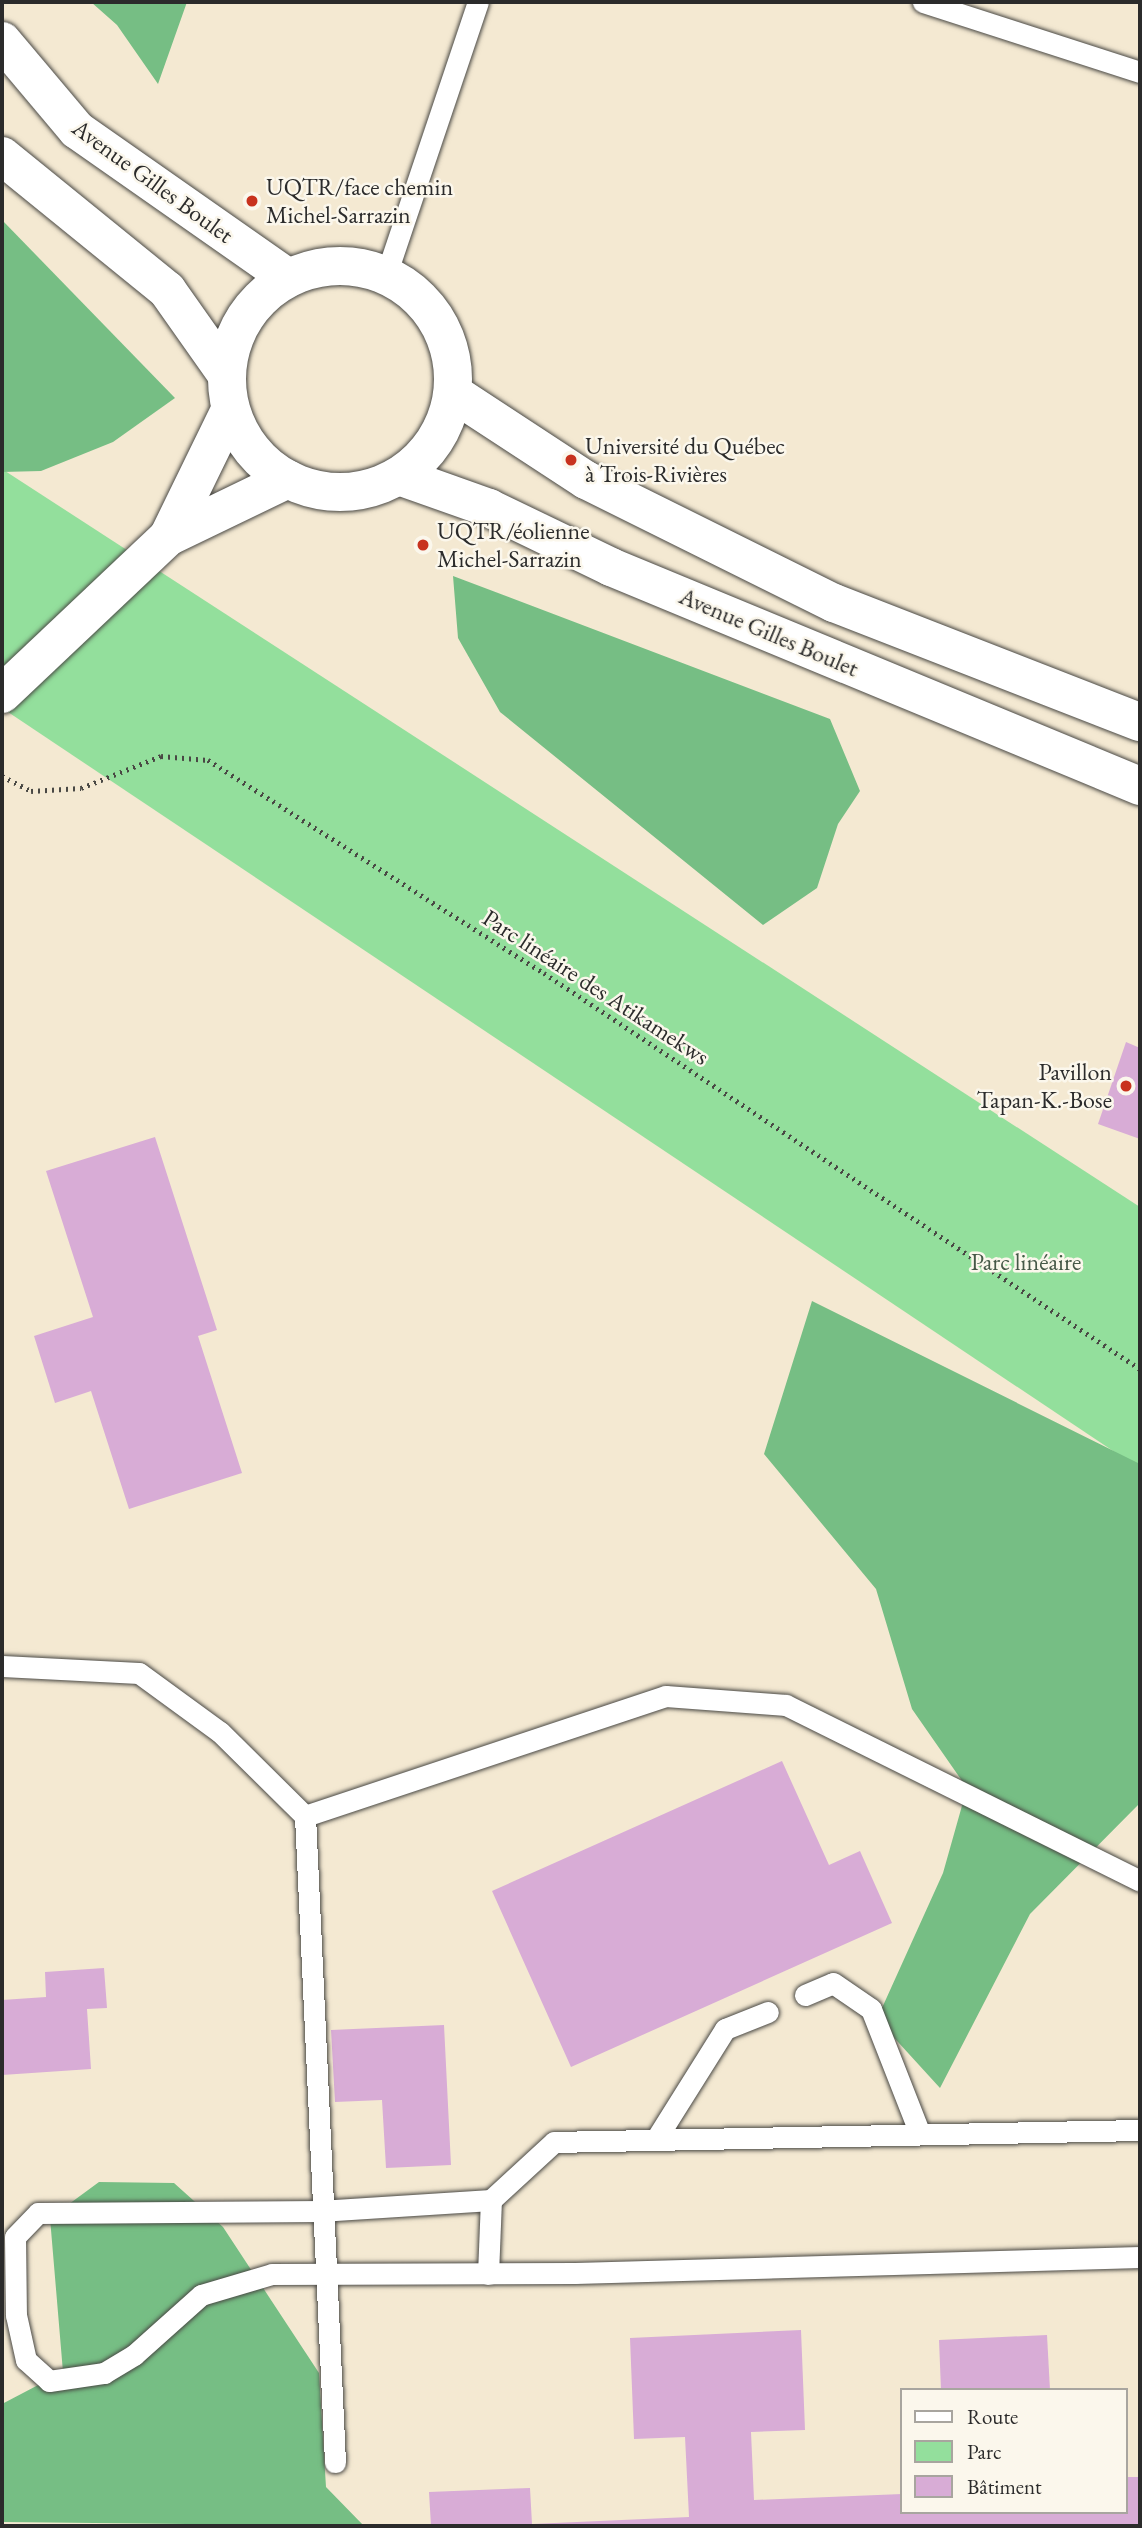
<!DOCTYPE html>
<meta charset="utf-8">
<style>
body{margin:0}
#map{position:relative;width:1142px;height:2528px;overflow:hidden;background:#f4e9d2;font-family:"EB Garamond",serif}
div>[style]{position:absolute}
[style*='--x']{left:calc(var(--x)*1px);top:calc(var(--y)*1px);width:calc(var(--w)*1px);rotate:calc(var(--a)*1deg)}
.green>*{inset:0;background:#93df9c}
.forest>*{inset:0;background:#76be84}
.building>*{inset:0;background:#d8acd6}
.path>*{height:4.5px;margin-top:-2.25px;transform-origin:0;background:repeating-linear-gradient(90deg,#494844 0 2px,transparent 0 7px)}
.roads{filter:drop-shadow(0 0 2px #494844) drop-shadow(0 0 2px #494844)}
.lane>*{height:21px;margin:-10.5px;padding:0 10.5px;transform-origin:10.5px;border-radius:10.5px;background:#fff}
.street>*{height:38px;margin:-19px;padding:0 19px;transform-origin:19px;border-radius:19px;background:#fff}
.street>.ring{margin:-19px;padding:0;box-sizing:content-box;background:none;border:38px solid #fff;border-radius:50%}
.dots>*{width:19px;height:19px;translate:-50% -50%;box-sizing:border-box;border:4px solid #fbf7ec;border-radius:50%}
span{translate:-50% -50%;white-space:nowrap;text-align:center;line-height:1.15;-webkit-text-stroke:5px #fbf7ec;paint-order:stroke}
.street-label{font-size:24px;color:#2b2b2b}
.poi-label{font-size:24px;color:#2b2b2b}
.left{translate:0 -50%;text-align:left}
.right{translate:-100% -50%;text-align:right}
.park-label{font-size:24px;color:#455847}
.frame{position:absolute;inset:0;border:4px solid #2b2b2b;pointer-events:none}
.legend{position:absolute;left:900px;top:2388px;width:228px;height:126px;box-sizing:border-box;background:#fbf7ec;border:2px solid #a8a59f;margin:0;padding:9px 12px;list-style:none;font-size:21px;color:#2b2b2b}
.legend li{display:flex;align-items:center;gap:14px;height:35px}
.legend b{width:35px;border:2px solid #a8a59f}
</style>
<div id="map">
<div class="green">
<div style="clip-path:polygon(2px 469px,1140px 1207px,1140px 1469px,2px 708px)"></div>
</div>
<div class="forest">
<div style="clip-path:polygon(91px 2px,187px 2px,158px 84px,117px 25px)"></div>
<div style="clip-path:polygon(2px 220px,175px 398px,113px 442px,41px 471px,2px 472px)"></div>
<div style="clip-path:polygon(453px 576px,830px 719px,860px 791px,838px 824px,817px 888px,763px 925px,500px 712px,458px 638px)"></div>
<div style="clip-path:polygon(812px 1301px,1140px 1464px,1140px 1803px,1030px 1914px,940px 2088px,877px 2019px,943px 1873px,967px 1788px,912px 1709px,876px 1589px,764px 1454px)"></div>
<div style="clip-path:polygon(99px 2182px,174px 2183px,223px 2227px,319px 2373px,326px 2487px,364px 2526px,2px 2522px,2px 2404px,63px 2372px,50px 2218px)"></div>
</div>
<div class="building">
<div style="clip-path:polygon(1126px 1042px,1140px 1048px,1140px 1139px,1098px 1124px)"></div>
<div style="clip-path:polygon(155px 1137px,217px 1330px,198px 1336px,242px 1473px,129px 1509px,91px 1391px,55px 1403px,34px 1336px,93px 1317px,46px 1171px)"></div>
<div style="clip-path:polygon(782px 1761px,829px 1865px,860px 1851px,892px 1923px,571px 2067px,492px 1891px)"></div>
<div style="clip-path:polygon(104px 1968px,107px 2008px,87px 2009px,91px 2069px,2px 2075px,2px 2000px,46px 1997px,45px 1972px)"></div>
<div style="clip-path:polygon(444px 2025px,451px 2165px,386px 2168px,382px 2100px,335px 2102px,331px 2030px)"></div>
<div style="clip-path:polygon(801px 2330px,805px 2430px,751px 2432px,754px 2500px,902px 2494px,902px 2512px,1126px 2512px,1126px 2477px,1140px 2477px,1140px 2526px,431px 2526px,429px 2492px,530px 2488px,532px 2524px,689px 2517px,685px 2437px,634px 2439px,630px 2338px)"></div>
<div style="clip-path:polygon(1047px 2335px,1050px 2390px,941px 2390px,939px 2340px)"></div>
</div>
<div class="path">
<div style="--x:2;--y:776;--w:33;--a:27"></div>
<div style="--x:31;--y:791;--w:50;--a:-3.4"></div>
<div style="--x:81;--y:788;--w:86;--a:-21.8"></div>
<div style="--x:161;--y:756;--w:47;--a:4.9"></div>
<div style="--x:208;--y:760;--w:398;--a:32.4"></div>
<div style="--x:544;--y:973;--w:716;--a:33.6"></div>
</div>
<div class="roads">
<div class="lane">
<div style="--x:923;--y:2;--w:228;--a:17.9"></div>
<div style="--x:386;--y:275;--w:288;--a:-71.4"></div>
<div style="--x:2;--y:1666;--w:137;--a:2.9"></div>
<div style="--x:139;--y:1673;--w:100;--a:36.1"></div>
<div style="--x:220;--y:1732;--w:120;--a:44.7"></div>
<div style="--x:305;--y:1816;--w:380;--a:-18.4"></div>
<div style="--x:666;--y:1696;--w:120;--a:4.3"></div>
<div style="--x:786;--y:1705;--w:395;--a:26.4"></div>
<div style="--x:305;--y:1816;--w:647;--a:87.34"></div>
<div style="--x:805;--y:1995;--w:30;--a:-23"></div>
<div style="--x:833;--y:1983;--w:46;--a:34.4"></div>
<div style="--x:871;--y:2009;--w:134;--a:68.6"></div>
<div style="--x:1140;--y:2130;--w:586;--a:178.83"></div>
<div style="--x:554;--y:2142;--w:86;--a:137.4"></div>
<div style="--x:491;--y:2200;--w:168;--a:176.3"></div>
<div style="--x:323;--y:2211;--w:285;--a:179.6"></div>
<div style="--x:38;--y:2213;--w:33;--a:134"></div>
<div style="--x:15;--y:2237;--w:78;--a:89.3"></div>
<div style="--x:16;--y:2315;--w:46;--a:77.5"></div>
<div style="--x:26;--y:2360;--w:31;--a:42"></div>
<div style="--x:49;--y:2381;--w:56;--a:-8.3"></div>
<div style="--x:104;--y:2373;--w:35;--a:-31"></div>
<div style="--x:134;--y:2355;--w:90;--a:-41.8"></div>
<div style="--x:201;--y:2295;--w:74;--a:-16.5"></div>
<div style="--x:272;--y:2274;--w:303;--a:-0.2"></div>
<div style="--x:575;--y:2273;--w:565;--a:-1.62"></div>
<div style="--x:656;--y:2139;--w:130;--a:-57.9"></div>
<div style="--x:725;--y:2029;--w:46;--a:-21.6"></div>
<div style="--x:488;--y:2274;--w:74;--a:-87.7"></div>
</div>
<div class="street">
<div style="--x:2;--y:41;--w:116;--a:49.9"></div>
<div style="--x:77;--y:130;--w:258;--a:35"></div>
<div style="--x:2;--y:156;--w:213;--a:39.1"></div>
<div style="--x:167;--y:290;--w:104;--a:54.8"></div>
<div class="ring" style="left:227px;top:266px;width:188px;height:188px"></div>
<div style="--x:453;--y:393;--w:159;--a:33.2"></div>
<div style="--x:586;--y:480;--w:277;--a:26.4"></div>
<div style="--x:834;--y:603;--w:328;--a:21.3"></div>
<div style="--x:230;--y:410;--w:141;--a:116"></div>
<div style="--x:168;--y:537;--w:133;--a:-25.8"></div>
<div style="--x:399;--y:476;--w:96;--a:19.6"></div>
<div style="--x:489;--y:508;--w:136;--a:25.8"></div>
<div style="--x:611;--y:567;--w:573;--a:22.49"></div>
<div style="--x:2;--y:694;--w:228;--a:-43.4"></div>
</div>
</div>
<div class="dots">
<div style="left:252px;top:201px;background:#c8321e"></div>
<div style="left:571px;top:460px;background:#c8321e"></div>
<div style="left:423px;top:545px;background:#c8321e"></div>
<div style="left:1126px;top:1086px;background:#c8321e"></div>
</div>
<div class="street-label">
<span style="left:153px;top:181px;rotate:36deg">Avenue Gilles Boulet</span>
<span style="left:769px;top:632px;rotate:23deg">Avenue Gilles Boulet</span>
<span style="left:596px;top:987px;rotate:33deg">Parc linéaire des Atikamekws</span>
</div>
<div class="poi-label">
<span class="left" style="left:266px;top:201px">UQTR/face chemin<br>Michel-Sarrazin</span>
<span class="left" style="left:585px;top:460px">Université du Québec<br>à Trois-Rivières</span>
<span class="left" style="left:437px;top:545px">UQTR/éolienne<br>Michel-Sarrazin</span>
<span class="right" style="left:1112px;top:1086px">Pavillon<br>Tapan-K.-Bose</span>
</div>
<div class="park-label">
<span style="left:1026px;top:1262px">Parc linéaire</span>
</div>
<div class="frame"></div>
<ul class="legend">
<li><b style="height:9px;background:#fff"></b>Route</li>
<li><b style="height:19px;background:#93df9c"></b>Parc</li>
<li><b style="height:19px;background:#d8acd6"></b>Bâtiment</li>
</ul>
</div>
